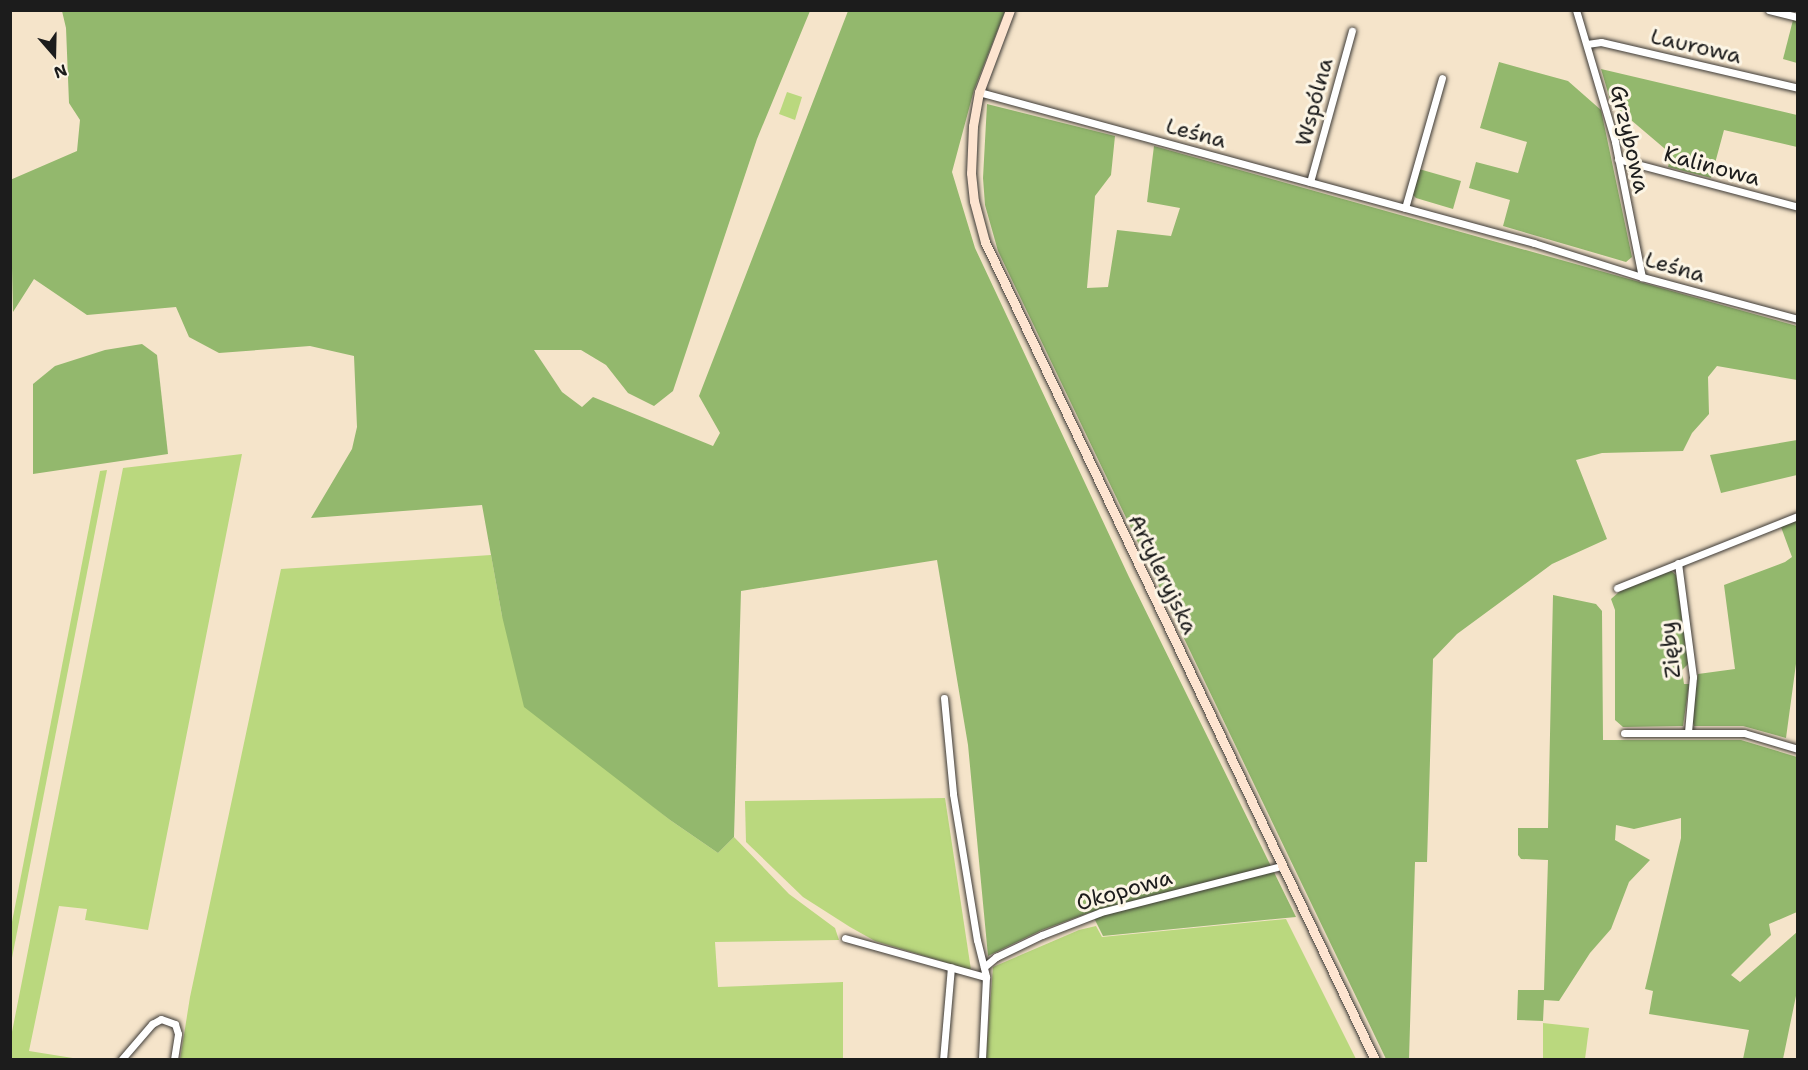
<!DOCTYPE html>
<meta charset="utf-8">
<style>
body{margin:0}
#map{position:relative;width:1808px;height:1070px;overflow:hidden;background:#f5e4ca;font-family:"Shantell Sans",sans-serif}
div>[style]{position:absolute}
[style*='--x']{left:calc(var(--x)*1px);top:calc(var(--y)*1px);width:calc(var(--w)*1px);rotate:calc(var(--a)*1deg)}
.green>*{inset:0;background:#bad87e}
.forest>*{inset:0;background:#93b86d}
.roads{filter:drop-shadow(0 0 2px #3d3a36) drop-shadow(0 0 2px #3d3a36)}
.street>*{height:7px;margin:-3.5px;padding:0 3.5px;transform-origin:3.5px;border-radius:3.5px;background:#fff}
.secondary>*{height:9px;margin:-4.5px;padding:0 4.5px;transform-origin:4.5px;border-radius:4.5px;background:#fde4d0}
span{translate:-50% -50%;white-space:nowrap;text-align:center;line-height:1.15;-webkit-text-stroke:6px #fcf5e5;paint-order:stroke}
.street-label{font-size:22px;color:#1c1c1c}
.frame{position:absolute;inset:0;border:12px solid #1c1c1c;pointer-events:none}
.north{position:absolute;left:24px;top:24px;width:60px;height:60px;-webkit-text-stroke:4px #fcf5e5;paint-order:stroke;rotate:160deg;font-size:16px;font-weight:700;line-height:24px;text-align:center;color:#1c1c1c}
.north::after{content:'';display:block;margin:auto;width:21px;height:27px;background:#1c1c1c;clip-path:polygon(50% 0,100% 100%,50% 72%,0 100%)}
</style>
<div id="map">
<div class="green">
<div style="clip-path:polygon(787px 92px,802px 97px,795px 120px,779px 114px)"></div>
<div style="clip-path:polygon(242px 454px,148px 930px,85px 920px,87px 909px,59px 906px,29px 1051px,79px 1059px,11px 1059px,11px 1037px,123px 468px)"></div>
<div style="clip-path:polygon(107px 470px,11px 963px,11px 927px,100px 471px)"></div>
<div style="clip-path:polygon(491px 555px,502px 616px,612px 773px,670px 820px,718px 853px,734px 837px,789px 894px,835px 928px,839px 940px,715px 942px,718px 987px,843px 982px,843px 1059px,180px 1060px,190px 997px,281px 569px)"></div>
<div style="clip-path:polygon(945px 798px,971px 970px,875px 941px,850px 927px,803px 897px,746px 842px,745px 801px)"></div>
<div style="clip-path:polygon(1286px 919px,1356px 1059px,986px 1059px,993px 967px,1079px 930px,1096px 926px,1102px 937px)"></div>
<div style="clip-path:polygon(1543px 1023px,1589px 1028px,1585px 1059px,1543px 1059px)"></div>
</div>
<div class="forest">
<div style="clip-path:polygon(62px 11px,810px 11px,757px 139px,673px 391px,654px 406px,628px 393px,606px 365px,581px 350px,534px 350px,562px 392px,582px 407px,593px 397px,713px 446px,720px 433px,699px 396px,848px 11px,1005px 11px,974px 90px,952px 172px,975px 248px,1129px 577px,1296px 917px,1103px 936px,1091px 912px,1042px 930px,988px 956px,968px 745px,937px 560px,741px 591px,734px 837px,718px 853px,670px 820px,524px 707px,502px 616px,482px 505px,311px 518px,352px 449px,357px 427px,354px 356px,310px 346px,219px 353px,189px 337px,176px 307px,87px 315px,34px 279px,13px 312px,10px 180px,77px 151px,80px 120px,69px 103px,66px 28px)"></div>
<div style="clip-path:polygon(1793px 20px,1797px 21px,1797px 63px,1783px 59px)"></div>
<div style="clip-path:polygon(1499px 62px,1568px 81px,1601px 110px,1632px 257px,1626px 262px,1503px 226px,1510px 200px,1469px 188px,1476px 162px,1518px 173px,1527px 142px,1480px 128px)"></div>
<div style="clip-path:polygon(1601px 69px,1797px 115px,1797px 147px,1724px 130px,1711px 178px,1668px 167px,1671px 154px,1611px 103px)"></div>
<div style="clip-path:polygon(987px 104px,1115px 136px,1111px 175px,1095px 196px,1087px 288px,1108px 287px,1117px 230px,1171px 236px,1180px 208px,1147px 202px,1154px 146px,1797px 326px,1797px 380px,1717px 366px,1708px 377px,1709px 414px,1692px 433px,1683px 451px,1602px 453px,1576px 460px,1607px 539px,1552px 564px,1457px 634px,1433px 659px,1427px 862px,1415px 862px,1409px 1059px,1386px 1059px,998px 251px,985px 205px,983px 178px)"></div>
<div style="clip-path:polygon(1419px 169px,1461px 181px,1453px 209px,1416px 198px,1412px 194px)"></div>
<div style="clip-path:polygon(142px 344px,157px 355px,168px 454px,33px 474px,33px 384px,55px 366px,105px 350px)"></div>
<div style="clip-path:polygon(1797px 440px,1797px 475px,1721px 493px,1710px 455px)"></div>
<div style="clip-path:polygon(1797px 520px,1798px 649px,1786px 738px,1743px 726px,1694px 726px,1692px 720px,1698px 674px,1735px 669px,1724px 585px,1785px 562px,1792px 557px,1781px 527px)"></div>
<div style="clip-path:polygon(1669px 569px,1676px 575px,1688px 664px,1682px 670px,1684px 684px,1689px 684px,1683px 726px,1623px 727px,1615px 720px,1615px 610px,1611px 599px,1619px 592px)"></div>
<div style="clip-path:polygon(1553px 595px,1596px 604px,1602px 611px,1603px 740px,1741px 740px,1797px 757px,1797px 912px,1769px 924px,1771px 935px,1731px 975px,1740px 982px,1797px 932px,1797px 991px,1783px 1059px,1743px 1059px,1749px 1030px,1649px 1014px,1653px 991px,1645px 989px,1681px 838px,1681px 818px,1634px 829px,1616px 825px,1615px 840px,1650px 860px,1629px 882px,1611px 929px,1590px 953px,1559px 1001px,1544px 1000px,1543px 1021px,1517px 1020px,1518px 990px,1544px 990px,1548px 860px,1521px 859px,1518px 855px,1518px 828px,1548px 828px)"></div>
</div>
<div class="roads">
<div class="street">
<div style="--x:1576;--y:10;--w:138;--a:73.5"></div>
<div style="--x:1615;--y:142;--w:138;--a:78.7"></div>
<div style="--x:1769;--y:10;--w:30;--a:14"></div>
<div style="--x:1587;--y:44;--w:14;--a:-8"></div>
<div style="--x:1601;--y:42;--w:202;--a:13.1"></div>
<div style="--x:979;--y:92;--w:575;--a:15.22"></div>
<div style="--x:1534;--y:243;--w:113;--a:17.5"></div>
<div style="--x:1642;--y:277;--w:162;--a:15.1"></div>
<div style="--x:1618;--y:159;--w:186;--a:14.9"></div>
<div style="--x:1310;--y:182;--w:157;--a:-74.5"></div>
<div style="--x:1405;--y:208;--w:135;--a:-74.1"></div>
<div style="--x:1678;--y:563;--w:115;--a:82.5"></div>
<div style="--x:1693;--y:677;--w:55;--a:95.2"></div>
<div style="--x:1617;--y:588;--w:195;--a:-21.7"></div>
<div style="--x:944;--y:698;--w:96;--a:84.6"></div>
<div style="--x:953;--y:794;--w:148;--a:80.7"></div>
<div style="--x:977;--y:940;--w:38;--a:76"></div>
<div style="--x:986;--y:977;--w:83;--a:92.8"></div>
<div style="--x:1624;--y:733;--w:120;--a:0"></div>
<div style="--x:1744;--y:733;--w:56;--a:16.5"></div>
<div style="--x:845;--y:938;--w:146;--a:15.5"></div>
<div style="--x:984;--y:967;--w:16;--a:-40"></div>
<div style="--x:996;--y:957;--w:51;--a:-25.6"></div>
<div style="--x:1042;--y:935;--w:63;--a:-21.3"></div>
<div style="--x:1101;--y:912;--w:187;--a:-14.3"></div>
<div style="--x:121;--y:1060;--w:48;--a:-49.3"></div>
<div style="--x:152;--y:1024;--w:10;--a:-29"></div>
<div style="--x:161;--y:1019;--w:15;--a:20"></div>
<div style="--x:175;--y:1024;--w:10;--a:73"></div>
<div style="--x:178;--y:1034;--w:26;--a:99"></div>
<div style="--x:943;--y:1060;--w:93;--a:-85.1"></div>
</div>
<div class="secondary">
<div style="--x:1010;--y:10;--w:88;--a:110.7"></div>
<div style="--x:979;--y:92;--w:35;--a:100"></div>
<div style="--x:973;--y:126;--w:47;--a:92.4"></div>
<div style="--x:971;--y:173;--w:28;--a:84"></div>
<div style="--x:974;--y:201;--w:42;--a:75"></div>
<div style="--x:985;--y:242;--w:906;--a:64.51"></div>
</div>
</div>
<div class="street-label">
<span style="left:1696px;top:46px;rotate:13deg">Laurowa</span>
<span style="left:1314px;top:102px;rotate:-75deg">Wspólna</span>
<span style="left:1196px;top:133px;rotate:15deg">Leśna</span>
<span style="left:1630px;top:139px;rotate:77deg">Grzybowa</span>
<span style="left:1712px;top:166px;rotate:15deg">Kalinowa</span>
<span style="left:1675px;top:267px;rotate:16deg">Leśna</span>
<span style="left:1163px;top:574px;rotate:64deg">Artyleryjska</span>
<span style="left:1670px;top:650px;rotate:-96deg">Zięby</span>
<span style="left:1124px;top:890px;rotate:-16deg">Okopowa</span>
</div>
<div class="frame"></div>
<div class="north">N</div>
</div>
